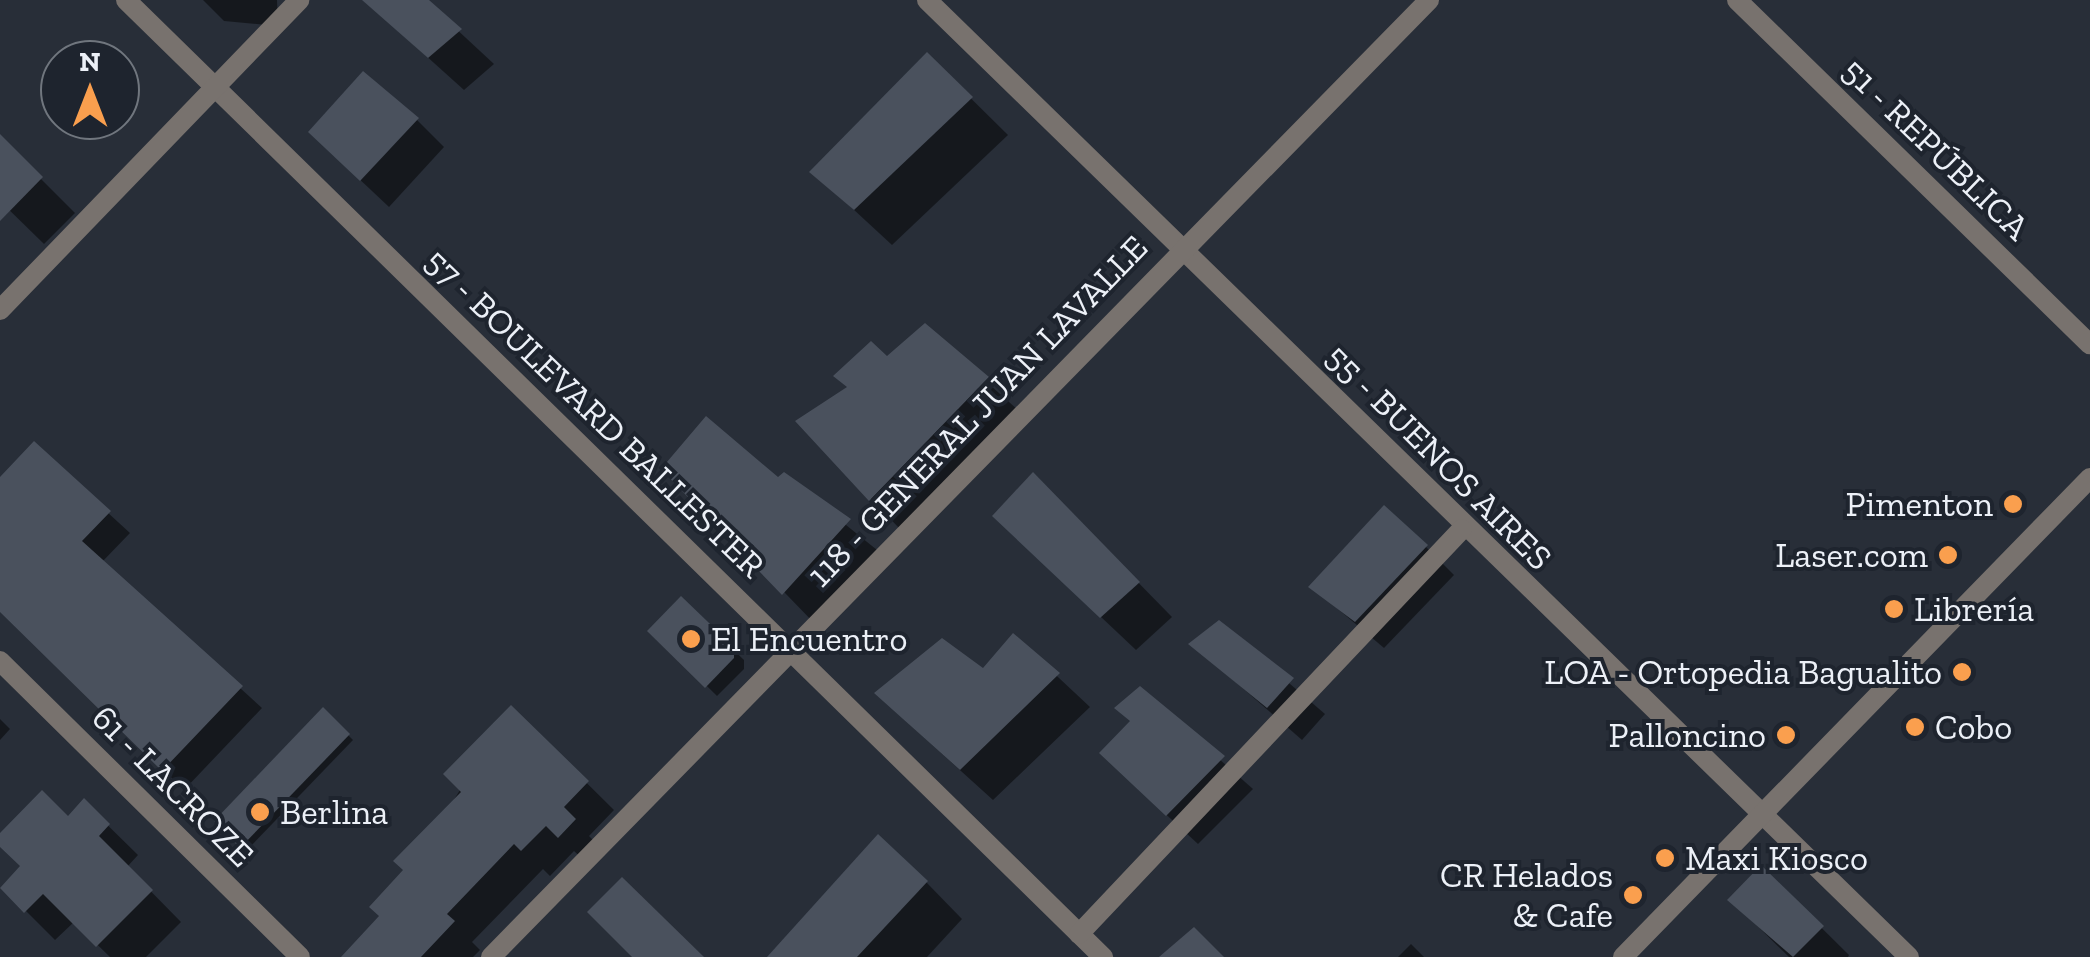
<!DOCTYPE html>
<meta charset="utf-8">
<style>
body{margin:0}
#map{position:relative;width:2090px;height:957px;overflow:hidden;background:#282e38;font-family:"Zilla Slab",serif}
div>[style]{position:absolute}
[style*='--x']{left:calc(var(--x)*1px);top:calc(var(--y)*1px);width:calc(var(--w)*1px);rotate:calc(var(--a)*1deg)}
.shadow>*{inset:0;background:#0007}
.building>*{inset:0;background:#4a515d}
.minor>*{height:20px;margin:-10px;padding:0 10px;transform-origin:10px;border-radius:10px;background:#78726e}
.dots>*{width:28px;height:28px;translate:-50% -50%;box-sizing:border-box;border:5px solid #1e242e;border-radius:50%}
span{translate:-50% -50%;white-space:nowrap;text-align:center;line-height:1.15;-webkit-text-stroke:8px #1e242e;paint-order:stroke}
.street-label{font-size:35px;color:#ecf0f7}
.poi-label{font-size:35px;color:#ecf0f7}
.right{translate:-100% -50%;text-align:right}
.left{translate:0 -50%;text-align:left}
.north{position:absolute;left:40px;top:40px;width:100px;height:100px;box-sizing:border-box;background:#1e242e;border:2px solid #70767e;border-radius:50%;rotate:0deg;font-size:28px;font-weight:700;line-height:40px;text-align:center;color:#ecf0f7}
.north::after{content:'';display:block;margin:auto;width:35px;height:45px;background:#fa9f4e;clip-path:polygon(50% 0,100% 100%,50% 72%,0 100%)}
</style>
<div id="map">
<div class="shadow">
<div style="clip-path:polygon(203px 0,277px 0,278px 26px,224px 21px)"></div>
<div style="clip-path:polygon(364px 0,425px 0,494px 64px,464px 90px)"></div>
<div style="clip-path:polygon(927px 55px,1008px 135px,892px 245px,813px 172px)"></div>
<div style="clip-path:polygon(417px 120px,444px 147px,389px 207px,339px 160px)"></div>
<div style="clip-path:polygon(0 138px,75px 213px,44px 244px,0 201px)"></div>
<div style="clip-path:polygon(925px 327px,1018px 410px,901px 530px,871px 499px,887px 360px)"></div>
<div style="clip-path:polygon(34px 445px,130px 533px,102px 562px,262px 708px,184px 790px,0 609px,0 480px)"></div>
<div style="clip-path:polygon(664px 468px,778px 480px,784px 475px,882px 554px,817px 626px)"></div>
<div style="clip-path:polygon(1033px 475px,1172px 617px,1136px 650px,1029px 549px)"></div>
<div style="clip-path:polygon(1426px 547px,1454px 575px,1384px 648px,1312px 587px)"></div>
<div style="clip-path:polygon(681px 600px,744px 660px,744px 669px,717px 696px,651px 631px)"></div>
<div style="clip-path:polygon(1219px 623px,1325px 714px,1302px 740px,1192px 644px)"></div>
<div style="clip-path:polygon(1014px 636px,1090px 707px,993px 800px,909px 724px,983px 671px)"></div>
<div style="clip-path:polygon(1140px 689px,1253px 789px,1198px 844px,1132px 783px,1132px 722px)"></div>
<div style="clip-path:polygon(511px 708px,614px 810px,589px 836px,601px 848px,587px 863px,574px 851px,550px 876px,543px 869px,472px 942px,480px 950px,473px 957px,356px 957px)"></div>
<div style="clip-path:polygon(323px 710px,353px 740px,247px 850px,217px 821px)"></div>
<div style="clip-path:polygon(0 719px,10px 729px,0 740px)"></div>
<div style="clip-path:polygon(84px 802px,138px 855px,127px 867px,181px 922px,146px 957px,110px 957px,74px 922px,55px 940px,3px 888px,23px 867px,0 837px,68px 819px)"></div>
<div style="clip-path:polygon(1761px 868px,1849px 955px,1848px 957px,1789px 957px,1731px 900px)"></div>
<div style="clip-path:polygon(926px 882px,962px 919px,927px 957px,770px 957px)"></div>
<div style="clip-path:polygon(1411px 944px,1424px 957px,1398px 957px)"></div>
</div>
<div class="building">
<div style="clip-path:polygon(362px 0,429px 0,462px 29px,428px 58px)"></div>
<div style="clip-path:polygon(927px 52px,973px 97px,854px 210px,809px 172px)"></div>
<div style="clip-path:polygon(363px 71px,419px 118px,360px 181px,308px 132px)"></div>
<div style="clip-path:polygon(0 134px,43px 177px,0 221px)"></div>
<div style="clip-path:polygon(925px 323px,989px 377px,869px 501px,795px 421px,847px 387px,833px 376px,871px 341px,887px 356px)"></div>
<div style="clip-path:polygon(706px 416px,778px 477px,784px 472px,851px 519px,782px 595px,661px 469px)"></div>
<div style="clip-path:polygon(34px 441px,111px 511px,82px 541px,243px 686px,162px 771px,0 612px,0 477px)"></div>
<div style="clip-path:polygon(1033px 472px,1140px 582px,1100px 618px,992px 516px)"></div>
<div style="clip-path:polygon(1384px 505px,1428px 545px,1355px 622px,1308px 587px)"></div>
<div style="clip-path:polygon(681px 596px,734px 647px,734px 658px,705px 688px,647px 631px)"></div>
<div style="clip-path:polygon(1219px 620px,1294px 678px,1267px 708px,1188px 644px)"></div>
<div style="clip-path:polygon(1013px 633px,1060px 673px,960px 770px,874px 693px,942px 638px,983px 668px)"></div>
<div style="clip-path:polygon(1140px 686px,1225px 756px,1166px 816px,1099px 753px,1130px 721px,1114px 708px)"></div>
<div style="clip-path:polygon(511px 705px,589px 781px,564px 807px,576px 819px,558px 838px,546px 826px,521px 851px,514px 844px,447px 914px,455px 921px,421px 957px,341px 957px,379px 916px,369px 907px,403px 870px,393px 861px,461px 792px,443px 774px)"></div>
<div style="clip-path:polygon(323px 707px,350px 734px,240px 848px,214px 821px)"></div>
<div style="clip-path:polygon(42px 790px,68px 816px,84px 798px,110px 824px,99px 836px,153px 890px,96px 947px,43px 894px,24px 913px,0 888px,20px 866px,0 847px,0 833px)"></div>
<div style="clip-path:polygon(878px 834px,928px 881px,857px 957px,767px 957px)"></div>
<div style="clip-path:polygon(1761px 865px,1824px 926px,1793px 957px,1727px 900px)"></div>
<div style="clip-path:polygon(622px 877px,704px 957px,632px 957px,587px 912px)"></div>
<div style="clip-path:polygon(1194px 927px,1224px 957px,1159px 957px)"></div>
</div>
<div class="minor">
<div style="--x:126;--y:0;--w:1368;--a:44.41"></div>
<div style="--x:927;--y:0;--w:1371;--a:44.26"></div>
<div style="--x:1737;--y:0;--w:493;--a:44.3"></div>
<div style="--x:0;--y:310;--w:431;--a:-46"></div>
<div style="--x:0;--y:661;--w:421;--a:44.6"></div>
<div style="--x:1079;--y:934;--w:557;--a:-46.6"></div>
<div style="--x:491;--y:957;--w:1340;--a:-45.57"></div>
<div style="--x:1623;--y:957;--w:669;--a:-45.73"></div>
</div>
<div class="dots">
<div style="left:2013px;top:504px;background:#fa9f4e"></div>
<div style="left:1948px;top:555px;background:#fa9f4e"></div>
<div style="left:1894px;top:609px;background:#fa9f4e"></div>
<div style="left:691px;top:639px;background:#fa9f4e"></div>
<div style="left:1962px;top:672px;background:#fa9f4e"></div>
<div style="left:1915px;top:727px;background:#fa9f4e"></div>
<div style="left:1786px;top:735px;background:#fa9f4e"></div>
<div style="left:260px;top:812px;background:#fa9f4e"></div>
<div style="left:1665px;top:858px;background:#fa9f4e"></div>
<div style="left:1633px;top:895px;background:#fa9f4e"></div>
</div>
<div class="street-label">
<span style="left:1936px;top:149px;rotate:44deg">51 - REPÚBLICA</span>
<span style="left:977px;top:411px;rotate:-46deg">118 - GENERAL JUAN LAVALLE</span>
<span style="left:595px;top:413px;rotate:44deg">57 - BOULEVARD BALLESTER</span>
<span style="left:1439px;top:457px;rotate:45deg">55 - BUENOS AIRES</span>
<span style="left:173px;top:786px;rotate:45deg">61 - LACROZE</span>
</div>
<div class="poi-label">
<span class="right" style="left:1993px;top:504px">Pimenton</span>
<span class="right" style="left:1928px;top:555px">Laser.com</span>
<span class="left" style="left:1914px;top:609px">Librería</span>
<span class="left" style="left:711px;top:639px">El Encuentro</span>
<span class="right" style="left:1942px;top:672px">LOA - Ortopedia Bagualito</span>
<span class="left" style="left:1935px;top:727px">Cobo</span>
<span class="right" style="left:1766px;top:735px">Palloncino</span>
<span class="left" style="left:280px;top:812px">Berlina</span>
<span class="left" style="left:1685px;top:858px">Maxi Kiosco</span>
<span class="right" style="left:1613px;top:895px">CR Helados<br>&amp; Cafe</span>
</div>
<div class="north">N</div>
</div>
